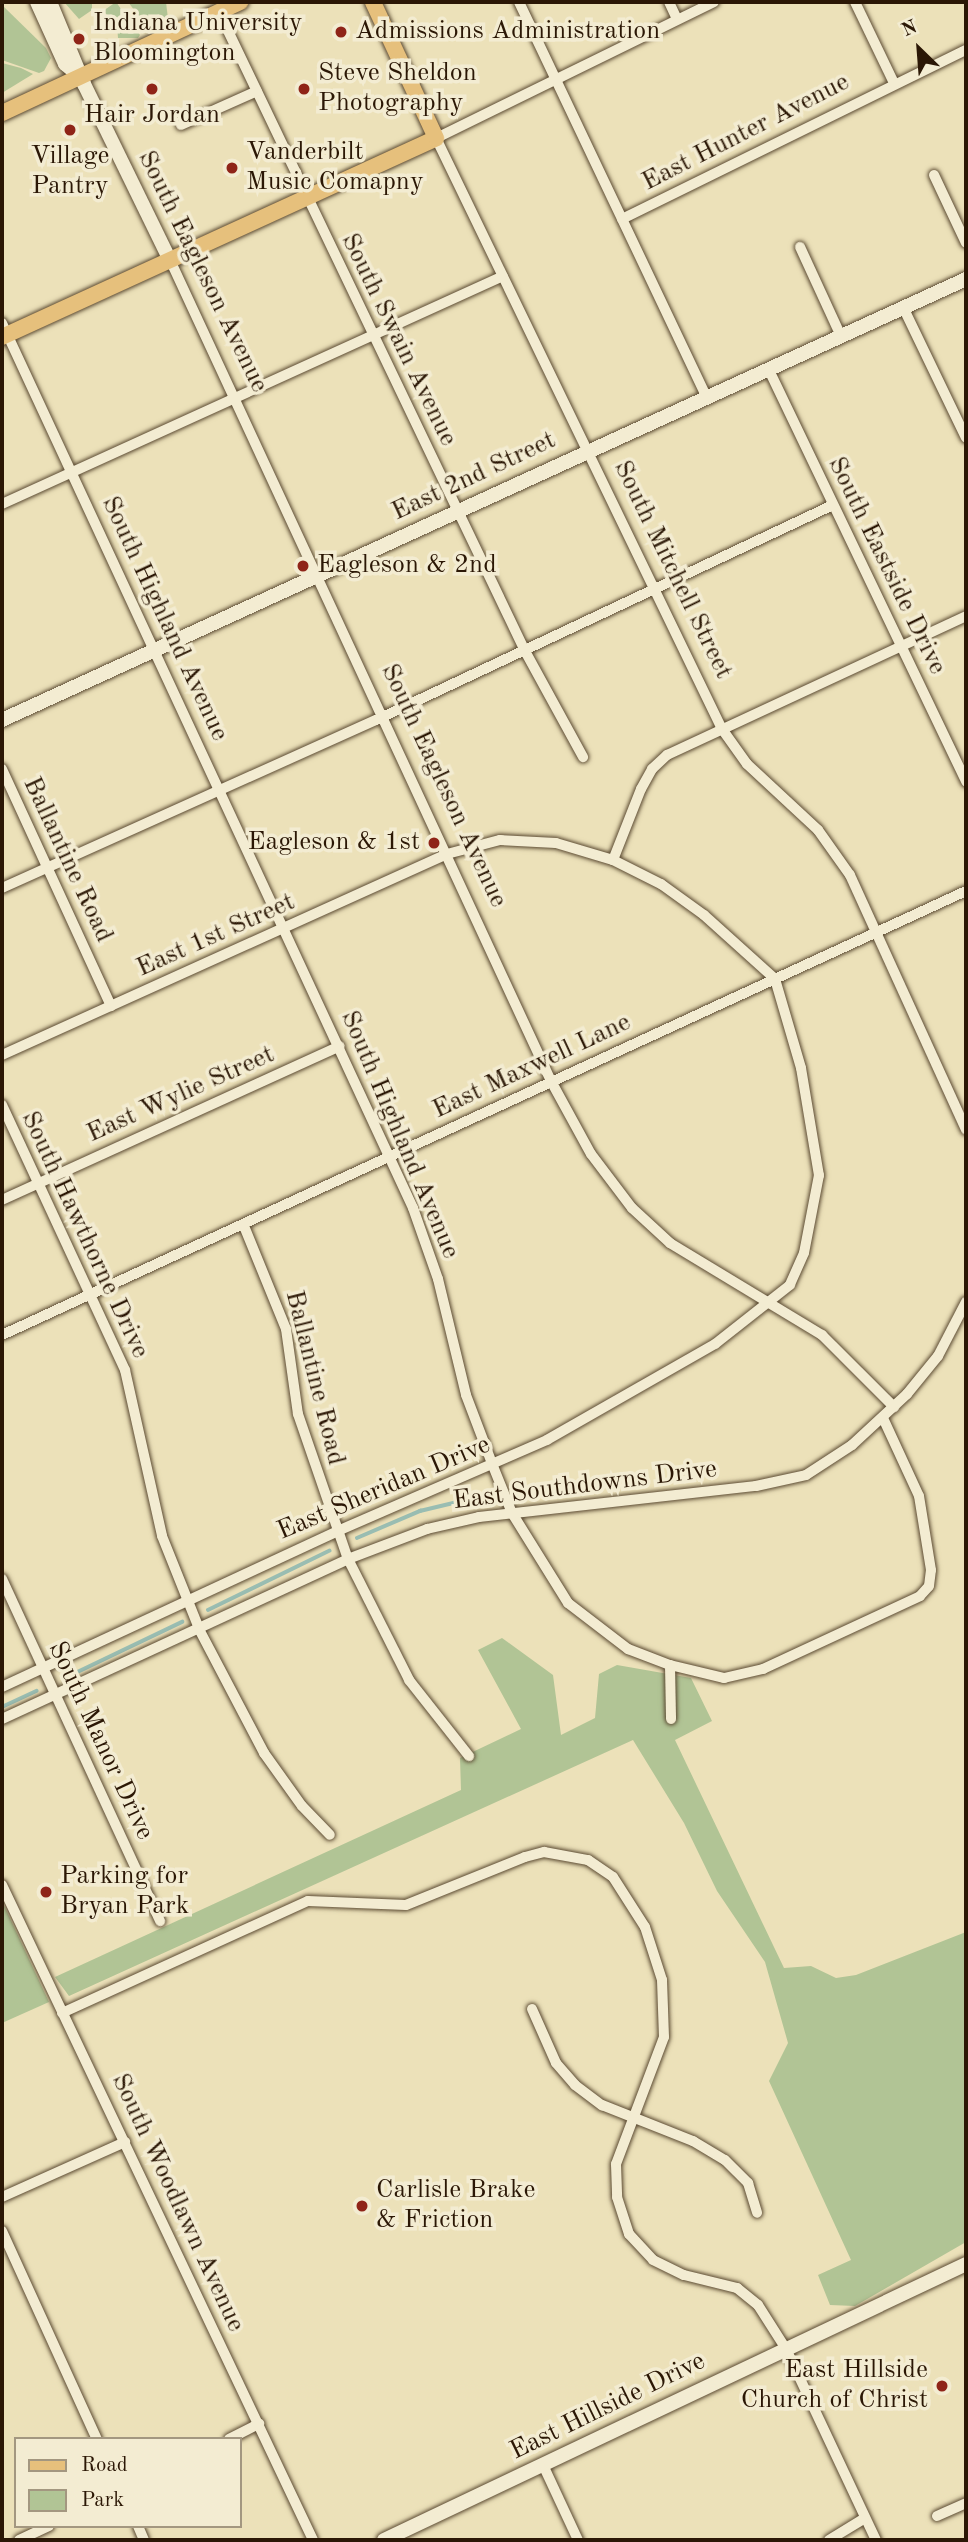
<!DOCTYPE html>
<style>
body{margin:0}
#map{position:relative;width:968px;height:2542px;overflow:hidden;background:#ece1b9;font-family:"Old Standard TT",serif}
div>[style]{position:absolute}
[style*='--x']{left:calc(var(--x)*1px);top:calc(var(--y)*1px);width:calc(var(--w)*1px);rotate:calc(var(--a)*1deg)}
.green>*{inset:0;background:#b1c495}
.stream>*{height:3.5px;margin:-1.75px;padding:0 1.75px;transform-origin:1.75px;border-radius:1.75px;background:#99bdb2}
.roads{filter:drop-shadow(0 0 2px #5b4a32) drop-shadow(0 0 2px #5b4a32)}
.street>*{height:10px;margin:-5px;padding:0 5px;transform-origin:5px;border-radius:5px;background:#f3ecd2}
.secondary>*{height:14px;margin:-7px;padding:0 7px;transform-origin:7px;border-radius:7px;background:#f3ecd2}
.primary>*{height:16px;margin:-8px;padding:0 8px;transform-origin:8px;border-radius:8px;background:#e6c07c}
.dots>*{width:19px;height:19px;translate:-50% -50%;box-sizing:border-box;border:4px solid #f3ecd2;border-radius:50%}
span{translate:-50% -50%;white-space:nowrap;text-align:center;line-height:1.15;-webkit-text-stroke:7px #f3ecd2;paint-order:stroke}
.poi-label{font-size:26px;color:#2b1705}
.left{translate:0 -50%;text-align:left}
.right{translate:-100% -50%;text-align:right}
.street-label{font-size:26px;color:#2b1705}
.frame{position:absolute;inset:0;border:4px solid #2b1705;pointer-events:none}
.legend{position:absolute;left:14px;top:2437px;width:228px;height:91px;box-sizing:border-box;background:#f3ecd2;border:2px solid #a39780;margin:0;padding:9px 12px;list-style:none;font-size:21px;color:#2b1705}
.legend li{display:flex;align-items:center;gap:14px;height:35px}
.legend b{width:35px;border:2px solid #a39780}
.north{position:absolute;left:884px;top:14px;width:70px;height:70px;-webkit-text-stroke:5px #f3ecd2;paint-order:stroke;rotate:335deg;font-size:19px;font-weight:700;line-height:28px;text-align:center;color:#2b1705}
.north::after{content:'';display:block;margin:auto;width:24px;height:32px;background:#2b1705;clip-path:polygon(50% 0,100% 100%,50% 72%,0 100%)}
</style>
<div id="map">
<div class="green">
<div style="clip-path:polygon(64px 2px,92px 2px,92px 10px,79px 19px)"></div>
<div style="clip-path:polygon(116px 2px,140px 35px,138px 38px,118px 38px,117px 25px,103px 11px)"></div>
<div style="clip-path:polygon(128px 2px,166px 2px,168px 19px,157px 29px,148px 28px)"></div>
<div style="clip-path:polygon(2px 5px,46px 48px,51px 58px,44px 71px,39px 73px,2px 60px)"></div>
<div style="clip-path:polygon(2px 63px,21px 68px,33px 74px,2px 93px)"></div>
<div style="clip-path:polygon(502px 1638px,553px 1675px,561px 1735px,595px 1718px,599px 1674px,617px 1665px,691px 1678px,712px 1721px,675px 1740px,784px 1968px,811px 1966px,836px 1978px,856px 1975px,966px 1932px,966px 2242px,855px 2306px,830px 2305px,818px 2275px,851px 2260px,769px 2081px,788px 2043px,765px 1962px,717px 1891px,684px 1823px,633px 1740px,69px 1996px,55px 1977px,461px 1790px,460px 1758px,521px 1729px,478px 1650px)"></div>
<div style="clip-path:polygon(2px 1901px,49px 2002px,2px 2023px)"></div>
</div>
<div class="stream">
<div style="--x:357;--y:1538;--w:69;--a:-23.2"></div>
<div style="--x:420;--y:1511;--w:65;--a:-13.4"></div>
<div style="--x:208;--y:1610;--w:135;--a:-26"></div>
<div style="--x:65;--y:1678;--w:130;--a:-25.6"></div>
<div style="--x:2;--y:1707;--w:38;--a:-25"></div>
</div>
<div class="roads">
<div class="street">
<div style="--x:519;--y:2;--w:436;--a:64.6"></div>
<div style="--x:669;--y:2;--w:19;--a:65"></div>
<div style="--x:714;--y:2;--w:309;--a:153.9"></div>
<div style="--x:436;--y:138;--w:657;--a:64.18"></div>
<div style="--x:722;--y:729;--w:43;--a:54.5"></div>
<div style="--x:747;--y:764;--w:97;--a:42.9"></div>
<div style="--x:818;--y:830;--w:55;--a:54.6"></div>
<div style="--x:850;--y:875;--w:280;--a:65.5"></div>
<div style="--x:855;--y:2;--w:90;--a:64.3"></div>
<div style="--x:219;--y:12;--w:708;--a:64.41"></div>
<div style="--x:525;--y:651;--w:121;--a:61.3"></div>
<div style="--x:181;--y:125;--w:83;--a:-24.1"></div>
<div style="--x:934;--y:175;--w:75;--a:64.8"></div>
<div style="--x:622;--y:219;--w:383;--a:-26.2"></div>
<div style="--x:800;--y:247;--w:98;--a:65.3"></div>
<div style="--x:171;--y:262;--w:903;--a:65.11"></div>
<div style="--x:551;--y:1081;--w:83;--a:61.3"></div>
<div style="--x:591;--y:1154;--w:68;--a:52.8"></div>
<div style="--x:632;--y:1208;--w:52;--a:42.6"></div>
<div style="--x:670;--y:1243;--w:178;--a:31.2"></div>
<div style="--x:822;--y:1335;--w:102;--a:45"></div>
<div style="--x:903;--y:307;--w:145;--a:64.3"></div>
<div style="--x:2;--y:323;--w:976;--a:65.09"></div>
<div style="--x:413;--y:1208;--w:75;--a:70.6"></div>
<div style="--x:438;--y:1279;--w:119;--a:76.4"></div>
<div style="--x:466;--y:1395;--w:76;--a:69.2"></div>
<div style="--x:493;--y:1466;--w:51;--a:68"></div>
<div style="--x:512;--y:1513;--w:106;--a:58.1"></div>
<div style="--x:568;--y:1603;--w:76;--a:37.5"></div>
<div style="--x:628;--y:1649;--w:45;--a:20.9"></div>
<div style="--x:670;--y:1665;--w:56;--a:13.5"></div>
<div style="--x:724;--y:1678;--w:40;--a:-13"></div>
<div style="--x:763;--y:1669;--w:173;--a:-24.9"></div>
<div style="--x:920;--y:1596;--w:13;--a:-48"></div>
<div style="--x:929;--y:1586;--w:16;--a:-83"></div>
<div style="--x:931;--y:1570;--w:75;--a:-99.2"></div>
<div style="--x:919;--y:1496;--w:86;--a:-114.8"></div>
<div style="--x:768;--y:368;--w:459;--a:64.4"></div>
<div style="--x:2;--y:504;--w:550;--a:-24.47"></div>
<div style="--x:2;--y:769;--w:261;--a:65.3"></div>
<div style="--x:613;--y:860;--w:76;--a:-68.5"></div>
<div style="--x:641;--y:789;--w:23;--a:-61"></div>
<div style="--x:652;--y:769;--w:21;--a:-43"></div>
<div style="--x:667;--y:755;--w:330;--a:-24.9"></div>
<div style="--x:2;--y:888;--w:410;--a:-24.2"></div>
<div style="--x:376;--y:720;--w:505;--a:-25.2"></div>
<div style="--x:2;--y:1055;--w:488;--a:-24.3"></div>
<div style="--x:447;--y:854;--w:55;--a:-14.8"></div>
<div style="--x:500;--y:840;--w:56;--a:3.1"></div>
<div style="--x:556;--y:843;--w:59;--a:16.6"></div>
<div style="--x:613;--y:860;--w:54;--a:26.6"></div>
<div style="--x:661;--y:884;--w:53;--a:35.8"></div>
<div style="--x:704;--y:915;--w:96;--a:42"></div>
<div style="--x:775;--y:979;--w:93;--a:73.7"></div>
<div style="--x:801;--y:1068;--w:109;--a:80.5"></div>
<div style="--x:819;--y:1175;--w:79;--a:100.9"></div>
<div style="--x:804;--y:1253;--w:35;--a:114"></div>
<div style="--x:790;--y:1285;--w:95;--a:141.8"></div>
<div style="--x:715;--y:1344;--w:193;--a:150.3"></div>
<div style="--x:547;--y:1440;--w:228;--a:156.5"></div>
<div style="--x:338;--y:1531;--w:370;--a:155.1"></div>
<div style="--x:2;--y:1105;--w:292;--a:65.1"></div>
<div style="--x:125;--y:1370;--w:170;--a:77.4"></div>
<div style="--x:162;--y:1536;--w:102;--a:68.2"></div>
<div style="--x:200;--y:1631;--w:138;--a:62.3"></div>
<div style="--x:264;--y:1753;--w:65;--a:54.4"></div>
<div style="--x:302;--y:1806;--w:40;--a:46"></div>
<div style="--x:2;--y:1200;--w:371;--a:-24.5"></div>
<div style="--x:244;--y:1226;--w:111;--a:67.8"></div>
<div style="--x:286;--y:1329;--w:86;--a:82"></div>
<div style="--x:298;--y:1414;--w:153;--a:71"></div>
<div style="--x:348;--y:1559;--w:136;--a:63.2"></div>
<div style="--x:409;--y:1680;--w:97;--a:51.7"></div>
<div style="--x:2;--y:1335;--w:1061;--a:-24.73"></div>
<div style="--x:2;--y:1579;--w:377;--a:65.2"></div>
<div style="--x:670;--y:1665;--w:54;--a:88.9"></div>
<div style="--x:2;--y:1719;--w:381;--a:-24.8"></div>
<div style="--x:348;--y:1559;--w:85;--a:-20.8"></div>
<div style="--x:427;--y:1529;--w:53;--a:-13"></div>
<div style="--x:479;--y:1517;--w:279;--a:-6.4"></div>
<div style="--x:756;--y:1486;--w:51;--a:-12.4"></div>
<div style="--x:806;--y:1475;--w:55;--a:-33.1"></div>
<div style="--x:852;--y:1445;--w:75;--a:-42.8"></div>
<div style="--x:907;--y:1394;--w:49;--a:-50.8"></div>
<div style="--x:938;--y:1356;--w:61;--a:-62.6"></div>
<div style="--x:2;--y:1885;--w:725;--a:64.6"></div>
<div style="--x:532;--y:2009;--w:59;--a:66"></div>
<div style="--x:556;--y:2063;--w:29;--a:49"></div>
<div style="--x:575;--y:2085;--w:34;--a:37"></div>
<div style="--x:602;--y:2105;--w:98;--a:21.6"></div>
<div style="--x:693;--y:2141;--w:37;--a:31"></div>
<div style="--x:725;--y:2160;--w:33;--a:45"></div>
<div style="--x:748;--y:2183;--w:31;--a:73"></div>
<div style="--x:62;--y:2013;--w:270;--a:-24.5"></div>
<div style="--x:308;--y:1901;--w:98;--a:2.3"></div>
<div style="--x:406;--y:1905;--w:128;--a:-22"></div>
<div style="--x:525;--y:1857;--w:20;--a:-15"></div>
<div style="--x:544;--y:1852;--w:45;--a:10.3"></div>
<div style="--x:588;--y:1860;--w:30;--a:34"></div>
<div style="--x:613;--y:1877;--w:59;--a:57.4"></div>
<div style="--x:645;--y:1927;--w:56;--a:72.2"></div>
<div style="--x:662;--y:1980;--w:57;--a:88"></div>
<div style="--x:664;--y:2037;--w:136;--a:110.7"></div>
<div style="--x:616;--y:2164;--w:33;--a:88"></div>
<div style="--x:617;--y:2197;--w:39;--a:72"></div>
<div style="--x:629;--y:2234;--w:35;--a:47"></div>
<div style="--x:653;--y:2260;--w:34;--a:26"></div>
<div style="--x:684;--y:2275;--w:55;--a:13.8"></div>
<div style="--x:737;--y:2288;--w:27;--a:39"></div>
<div style="--x:758;--y:2305;--w:52;--a:57.5"></div>
<div style="--x:786;--y:2349;--w:211;--a:64.8"></div>
<div style="--x:2;--y:2197;--w:135;--a:-24.1"></div>
<div style="--x:2;--y:2231;--w:229;--a:65.5"></div>
<div style="--x:229;--y:2439;--w:34;--a:-27"></div>
<div style="--x:543;--y:2465;--w:83;--a:65"></div>
<div style="--x:937;--y:2516;--w:32;--a:-24"></div>
<div style="--x:138;--y:2526;--w:15;--a:67"></div>
<div style="--x:19;--y:2540;--w:33;--a:-25"></div>
<div style="--x:829;--y:2540;--w:42;--a:-31.4"></div>
</div>
<div class="secondary">
<div style="--x:37;--y:2;--w:68;--a:65.7"></div>
<div style="--x:65;--y:64;--w:21;--a:39"></div>
<div style="--x:50;--y:2;--w:89;--a:67.5"></div>
<div style="--x:84;--y:84;--w:198;--a:64"></div>
<div style="--x:2;--y:720;--w:1060;--a:-24.58"></div>
<div style="--x:384;--y:2540;--w:644;--a:-25.37"></div>
</div>
<div class="primary">
<div style="--x:2;--y:113;--w:263;--a:-25"></div>
<div style="--x:2;--y:337;--w:477;--a:-24.6"></div>
<div style="--x:436;--y:138;--w:150;--a:-114.9"></div>
</div>
</div>
<div class="dots">
<div style="left:341px;top:32px;background:#8f2418"></div>
<div style="left:79px;top:39px;background:#8f2418"></div>
<div style="left:152px;top:89px;background:#8f2418"></div>
<div style="left:304px;top:89px;background:#8f2418"></div>
<div style="left:70px;top:130px;background:#8f2418"></div>
<div style="left:232px;top:168px;background:#8f2418"></div>
<div style="left:303px;top:566px;background:#8f2418"></div>
<div style="left:434px;top:843px;background:#8f2418"></div>
<div style="left:46px;top:1892px;background:#8f2418"></div>
<div style="left:362px;top:2206px;background:#8f2418"></div>
<div style="left:942px;top:2386px;background:#8f2418"></div>
</div>
<div class="poi-label">
<span class="left" style="left:93px;top:39px">Indiana University<br>Bloomington</span>
<span class="left" style="left:355px;top:32px">Admissions Administration</span>
<span class="left" style="left:318px;top:89px">Steve Sheldon<br>Photography</span>
<span style="left:152px;top:116px">Hair Jordan</span>
<span class="left" style="left:246px;top:168px">Vanderbilt<br>Music Comapny</span>
<span style="left:70px;top:172px">Village<br>Pantry</span>
<span class="left" style="left:317px;top:566px">Eagleson &amp; 2nd</span>
<span class="right" style="left:420px;top:843px">Eagleson &amp; 1st</span>
<span class="left" style="left:60px;top:1892px">Parking for<br>Bryan Park</span>
<span class="left" style="left:376px;top:2206px">Carlisle Brake<br>&amp; Friction</span>
<span class="right" style="left:928px;top:2386px">East Hillside<br>Church of Christ</span>
</div>
<div class="street-label">
<span style="left:746px;top:133px;rotate:-27deg">East Hunter Avenue</span>
<span style="left:202px;top:272px;rotate:64deg">South Eagleson Avenue</span>
<span style="left:398px;top:340px;rotate:64deg">South Swain Avenue</span>
<span style="left:474px;top:477px;rotate:-25deg">East 2nd Street</span>
<span style="left:886px;top:566px;rotate:64deg">South Eastside Drive</span>
<span style="left:672px;top:570px;rotate:64deg">South Mitchell Street</span>
<span style="left:164px;top:619px;rotate:65deg">South Highland Avenue</span>
<span style="left:443px;top:786px;rotate:65deg">South Eagleson Avenue</span>
<span style="left:67px;top:860px;rotate:65deg">Ballantine Road</span>
<span style="left:216px;top:936px;rotate:-24deg">East 1st Street</span>
<span style="left:532px;top:1067px;rotate:-25deg">East Maxwell Lane</span>
<span style="left:181px;top:1095px;rotate:-24deg">East Wylie Street</span>
<span style="left:399px;top:1135px;rotate:67deg">South Highland Avenue</span>
<span style="left:84px;top:1235px;rotate:65deg">South Hawthorne Drive</span>
<span style="left:314px;top:1378px;rotate:76deg">Ballantine Road</span>
<span style="left:585px;top:1486px;rotate:-7deg">East Southdowns Drive</span>
<span style="left:384px;top:1489px;rotate:-23deg">East Sheridan Drive</span>
<span style="left:100px;top:1741px;rotate:65deg">South Manor Drive</span>
<span style="left:177px;top:2203px;rotate:65deg">South Woodlawn Avenue</span>
<span style="left:608px;top:2407px;rotate:-26deg">East Hillside Drive</span>
</div>
<div class="frame"></div>
<ul class="legend">
<li><b style="height:9px;background:#e6c07c"></b>Road</li>
<li><b style="height:19px;background:#b1c495"></b>Park</li>
</ul>
<div class="north">N</div>
</div>
